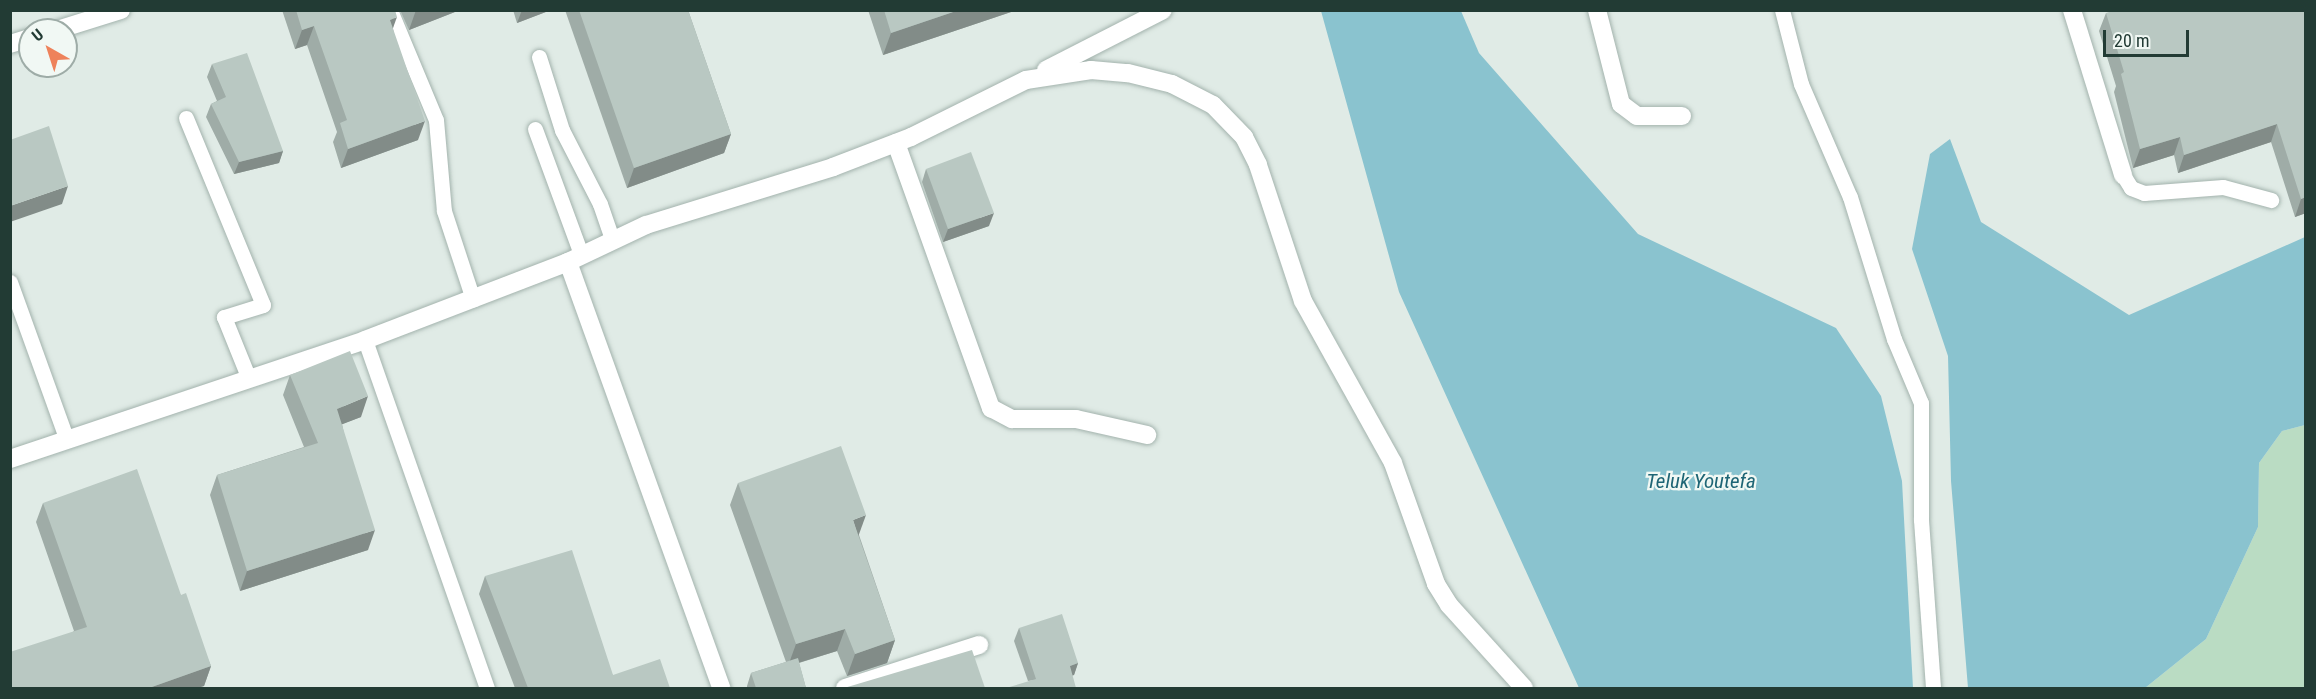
<!DOCTYPE html>
<style>
body{margin:0}
#map{position:relative;width:2316px;height:699px;overflow:hidden;background:#e0ebe6;font-family:"Roboto Condensed",sans-serif}
div>[style]{position:absolute}
[style*='--x']{left:calc(var(--x)*1px);top:calc(var(--y)*1px);width:calc(var(--w)*1px);rotate:calc(var(--a)*1deg)}
.green>*{inset:0;background:#badcc3}
.water>*{inset:0;background:#8ac3cf}
.roads{filter:drop-shadow(0 0 2px #a3b3ad) drop-shadow(0 0 2px #a3b3ad)}
.lane>*{height:15px;margin:-7.5px;padding:0 7.5px;transform-origin:7.5px;border-radius:7.5px;background:#fff}
.street>*{height:18px;margin:-9px;padding:0 9px;transform-origin:9px;border-radius:9px;background:#fff}
.wall>*{inset:0;background:#9faca7}
.shaded-wall>*{inset:0;background:#828c88}
.building>*{inset:0;background:#b9c8c2}
span{translate:-50% -50%;white-space:nowrap;text-align:center;line-height:1.15;-webkit-text-stroke:4.5px #f1f8f4;paint-order:stroke}
.water-label{font-size:21px;color:#1e6575;font-style:italic}
.frame{position:absolute;inset:0;border:12px solid #223b34;pointer-events:none}
.north{position:absolute;left:18px;top:18px;width:60px;height:60px;box-sizing:border-box;background:#f1f8f4;border:2px solid #9eaca7;border-radius:50%;rotate:321deg;font-size:16px;font-weight:700;line-height:24px;text-align:center;color:#223b34}
.north::after{content:'';display:block;margin:auto;width:21px;height:27px;background:#ee825b;clip-path:polygon(50% 0,100% 100%,50% 72%,0 100%)}
.scale{position:absolute;left:2103px;top:30px;width:86px;height:27px;box-sizing:border-box;border:3px solid #223b34;border-top:0;padding-left:8px;font-size:18px;line-height:21px;white-space:nowrap;color:#223b34;-webkit-text-stroke:4px #f1f8f4;paint-order:stroke}
</style>
<div id="map">
<div class="green">
<div style="clip-path:polygon(2305px 425px,2305px 688px,2145px 688px,2206px 639px,2258px 527px,2259px 463px,2282px 431px)"></div>
</div>
<div class="water">
<div style="clip-path:polygon(1321px 11px,1461px 11px,1479px 53px,1638px 234px,1836px 328px,1881px 396px,1902px 481px,1913px 688px,1579px 688px,1399px 292px)"></div>
<div style="clip-path:polygon(1950px 139px,1981px 222px,2129px 315px,2305px 237px,2305px 425px,2282px 431px,2259px 463px,2258px 527px,2206px 639px,2145px 688px,1968px 688px,1951px 481px,1948px 356px,1912px 249px,1930px 154px)"></div>
</div>
<div class="roads">
<div class="lane">
<div style="--x:390;--y:10;--w:119;--a:67.3"></div>
<div style="--x:436;--y:120;--w:91;--a:85"></div>
<div style="--x:444;--y:211;--w:93;--a:71.8"></div>
<div style="--x:1782;--y:10;--w:76;--a:75.6"></div>
<div style="--x:1801;--y:84;--w:123;--a:66.6"></div>
<div style="--x:1850;--y:197;--w:149;--a:72.8"></div>
<div style="--x:1894;--y:339;--w:69;--a:67.1"></div>
<div style="--x:1921;--y:403;--w:117;--a:90"></div>
<div style="--x:1921;--y:520;--w:168;--a:85.9"></div>
<div style="--x:539;--y:57;--w:77;--a:72.5"></div>
<div style="--x:562;--y:130;--w:83;--a:62.8"></div>
<div style="--x:600;--y:204;--w:36;--a:71"></div>
<div style="--x:186;--y:118;--w:202;--a:67.6"></div>
<div style="--x:263;--y:305;--w:41;--a:162.9"></div>
<div style="--x:224;--y:317;--w:67;--a:68"></div>
<div style="--x:535;--y:129;--w:133;--a:69.8"></div>
<div style="--x:2123;--y:175;--w:15;--a:58"></div>
<div style="--x:2131;--y:188;--w:14;--a:21"></div>
<div style="--x:2144;--y:193;--w:79;--a:-4.3"></div>
<div style="--x:2223;--y:187;--w:50;--a:15.2"></div>
<div style="--x:10;--y:282;--w:168;--a:70.2"></div>
<div style="--x:365;--y:340;--w:369;--a:70.7"></div>
</div>
<div class="street">
<div style="--x:1597;--y:10;--w:97;--a:75.7"></div>
<div style="--x:1621;--y:104;--w:20;--a:37"></div>
<div style="--x:1637;--y:116;--w:45;--a:0"></div>
<div style="--x:2072;--y:10;--w:173;--a:72.8"></div>
<div style="--x:57;--y:30;--w:67;--a:-17.4"></div>
<div style="--x:10;--y:44;--w:21;--a:-17"></div>
<div style="--x:1046;--y:70;--w:131;--a:-27.1"></div>
<div style="--x:896;--y:143;--w:282;--a:70.3"></div>
<div style="--x:991;--y:408;--w:24;--a:28"></div>
<div style="--x:1012;--y:419;--w:64;--a:0"></div>
<div style="--x:1076;--y:419;--w:73;--a:12.7"></div>
<div style="--x:568;--y:262;--w:453;--a:70.2"></div>
<div style="--x:10;--y:459;--w:374;--a:-18.5"></div>
<div style="--x:365;--y:340;--w:217;--a:-21"></div>
<div style="--x:568;--y:262;--w:86;--a:-25.4"></div>
<div style="--x:646;--y:225;--w:196;--a:-17.2"></div>
<div style="--x:833;--y:167;--w:84;--a:-21"></div>
<div style="--x:911;--y:137;--w:128;--a:-26.4"></div>
<div style="--x:1026;--y:80;--w:66;--a:-8.7"></div>
<div style="--x:1091;--y:70;--w:37;--a:5"></div>
<div style="--x:1128;--y:73;--w:45;--a:14"></div>
<div style="--x:1172;--y:84;--w:46;--a:27.1"></div>
<div style="--x:1213;--y:105;--w:45;--a:45.9"></div>
<div style="--x:1244;--y:137;--w:31;--a:63"></div>
<div style="--x:1258;--y:165;--w:143;--a:71.7"></div>
<div style="--x:1303;--y:301;--w:185;--a:60.9"></div>
<div style="--x:1393;--y:463;--w:128;--a:70.4"></div>
<div style="--x:1436;--y:584;--w:25;--a:58"></div>
<div style="--x:1449;--y:605;--w:112;--a:47.9"></div>
<div style="--x:845;--y:688;--w:141;--a:-17.8"></div>
</div>
</div>
<div class="wall">
<div style="clip-path:polygon(282px 10px,395px 10px,393px 29px,418px 140px,341px 168px,333px 142px,337px 132px,307px 45px,295px 49px)"></div>
<div style="clip-path:polygon(400px 10px,460px 10px,409px 30px)"></div>
<div style="clip-path:polygon(513px 10px,551px 10px,517px 23px)"></div>
<div style="clip-path:polygon(565px 10px,688px 10px,731px 134px,724px 153px,627px 188px)"></div>
<div style="clip-path:polygon(868px 10px,1017px 10px,883px 55px)"></div>
<div style="clip-path:polygon(2306px 10px,2306px 213px,2295px 217px,2271px 142px,2178px 173px,2174px 155px,2133px 168px,2114px 92px,2116px 86px,2099px 31px,2106px 13px)"></div>
<div style="clip-path:polygon(212px 64px,283px 151px,279px 163px,234px 174px,206px 117px,211px 104px,217px 101px,207px 77px)"></div>
<div style="clip-path:polygon(926px 169px,989px 226px,943px 242px,922px 182px)"></div>
<div style="clip-path:polygon(290px 375px,361px 417px,342px 424px,368px 550px,240px 591px,210px 495px,217px 475px,304px 447px,283px 395px)"></div>
<div style="clip-path:polygon(738px 483px,859px 535px,895px 640px,887px 663px,847px 676px,837px 651px,799px 663px,806px 688px,747px 688px,747px 686px,751px 673px,786px 662px,730px 505px)"></div>
<div style="clip-path:polygon(43px 503px,181px 595px,211px 666px,204px 686px,197px 688px,10px 688px,74px 631px,36px 522px)"></div>
<div style="clip-path:polygon(485px 576px,613px 675px,670px 688px,515px 688px,479px 594px)"></div>
<div style="clip-path:polygon(1019px 628px,1078px 663px,1074px 675px,1028px 681px,1014px 641px)"></div>
</div>
<div class="shaded-wall">
<div style="clip-path:polygon(416px 10px,460px 10px,409px 30px)"></div>
<div style="clip-path:polygon(522px 10px,551px 10px,517px 23px)"></div>
<div style="clip-path:polygon(959px 10px,1017px 10px,883px 55px,891px 33px)"></div>
<div style="clip-path:polygon(397px 17px,390px 36px,390px 20px)"></div>
<div style="clip-path:polygon(314px 26px,307px 45px,295px 49px,302px 30px)"></div>
<div style="clip-path:polygon(425px 121px,418px 140px,341px 168px,348px 149px)"></div>
<div style="clip-path:polygon(2277px 124px,2271px 142px,2178px 173px,2184px 155px)"></div>
<div style="clip-path:polygon(731px 134px,724px 153px,627px 188px,634px 168px)"></div>
<div style="clip-path:polygon(2180px 137px,2174px 155px,2133px 168px,2140px 149px)"></div>
<div style="clip-path:polygon(283px 151px,279px 163px,234px 174px,239px 162px)"></div>
<div style="clip-path:polygon(68px 186px,62px 204px,10px 222px,10px 206px)"></div>
<div style="clip-path:polygon(2306px 197px,2306px 213px,2295px 217px,2301px 199px)"></div>
<div style="clip-path:polygon(994px 213px,989px 226px,943px 242px,948px 229px)"></div>
<div style="clip-path:polygon(368px 396px,361px 417px,330px 429px,337px 409px)"></div>
<div style="clip-path:polygon(866px 515px,858px 537px,853px 520px)"></div>
<div style="clip-path:polygon(375px 530px,368px 550px,240px 591px,247px 571px)"></div>
<div style="clip-path:polygon(845px 629px,837px 651px,788px 666px,796px 644px)"></div>
<div style="clip-path:polygon(895px 640px,887px 663px,847px 676px,855px 654px)"></div>
<div style="clip-path:polygon(1078px 663px,1074px 675px,1065px 678px,1070px 666px)"></div>
<div style="clip-path:polygon(211px 666px,204px 686px,197px 688px,149px 688px)"></div>
</div>
<div class="building">
<div style="clip-path:polygon(296px 10px,395px 10px,397px 17px,390px 20px,425px 121px,348px 149px,340px 123px,347px 120px,314px 26px,302px 30px)"></div>
<div style="clip-path:polygon(579px 10px,688px 10px,731px 134px,634px 168px)"></div>
<div style="clip-path:polygon(884px 10px,959px 10px,891px 33px)"></div>
<div style="clip-path:polygon(2115px 10px,2306px 10px,2306px 197px,2301px 199px,2277px 124px,2184px 155px,2180px 137px,2140px 149px,2121px 74px,2124px 72px,2106px 13px)"></div>
<div style="clip-path:polygon(247px 53px,283px 151px,239px 162px,211px 104px,226px 97px,212px 64px)"></div>
<div style="clip-path:polygon(49px 126px,68px 186px,10px 206px,10px 140px)"></div>
<div style="clip-path:polygon(971px 152px,994px 213px,948px 229px,926px 169px)"></div>
<div style="clip-path:polygon(350px 351px,368px 396px,337px 409px,375px 530px,247px 571px,217px 475px,318px 443px,290px 375px)"></div>
<div style="clip-path:polygon(841px 446px,866px 515px,853px 520px,895px 640px,855px 654px,845px 629px,796px 644px,738px 483px)"></div>
<div style="clip-path:polygon(137px 469px,181px 595px,186px 593px,211px 666px,149px 688px,10px 688px,10px 652px,87px 627px,43px 503px)"></div>
<div style="clip-path:polygon(572px 550px,613px 675px,660px 659px,670px 688px,528px 688px,485px 576px)"></div>
<div style="clip-path:polygon(1062px 614px,1078px 663px,1070px 666px,1076px 688px,1006px 688px,1036px 679px,1019px 628px)"></div>
<div style="clip-path:polygon(972px 650px,985px 688px,844px 688px)"></div>
<div style="clip-path:polygon(798px 658px,806px 688px,756px 688px,751px 673px)"></div>
</div>
<div class="water-label">
<span style="left:1701px;top:481px">Teluk Youtefa</span>
</div>
<div class="frame"></div>
<div class="north">U</div>
<div class="scale">20 m</div>
</div>
